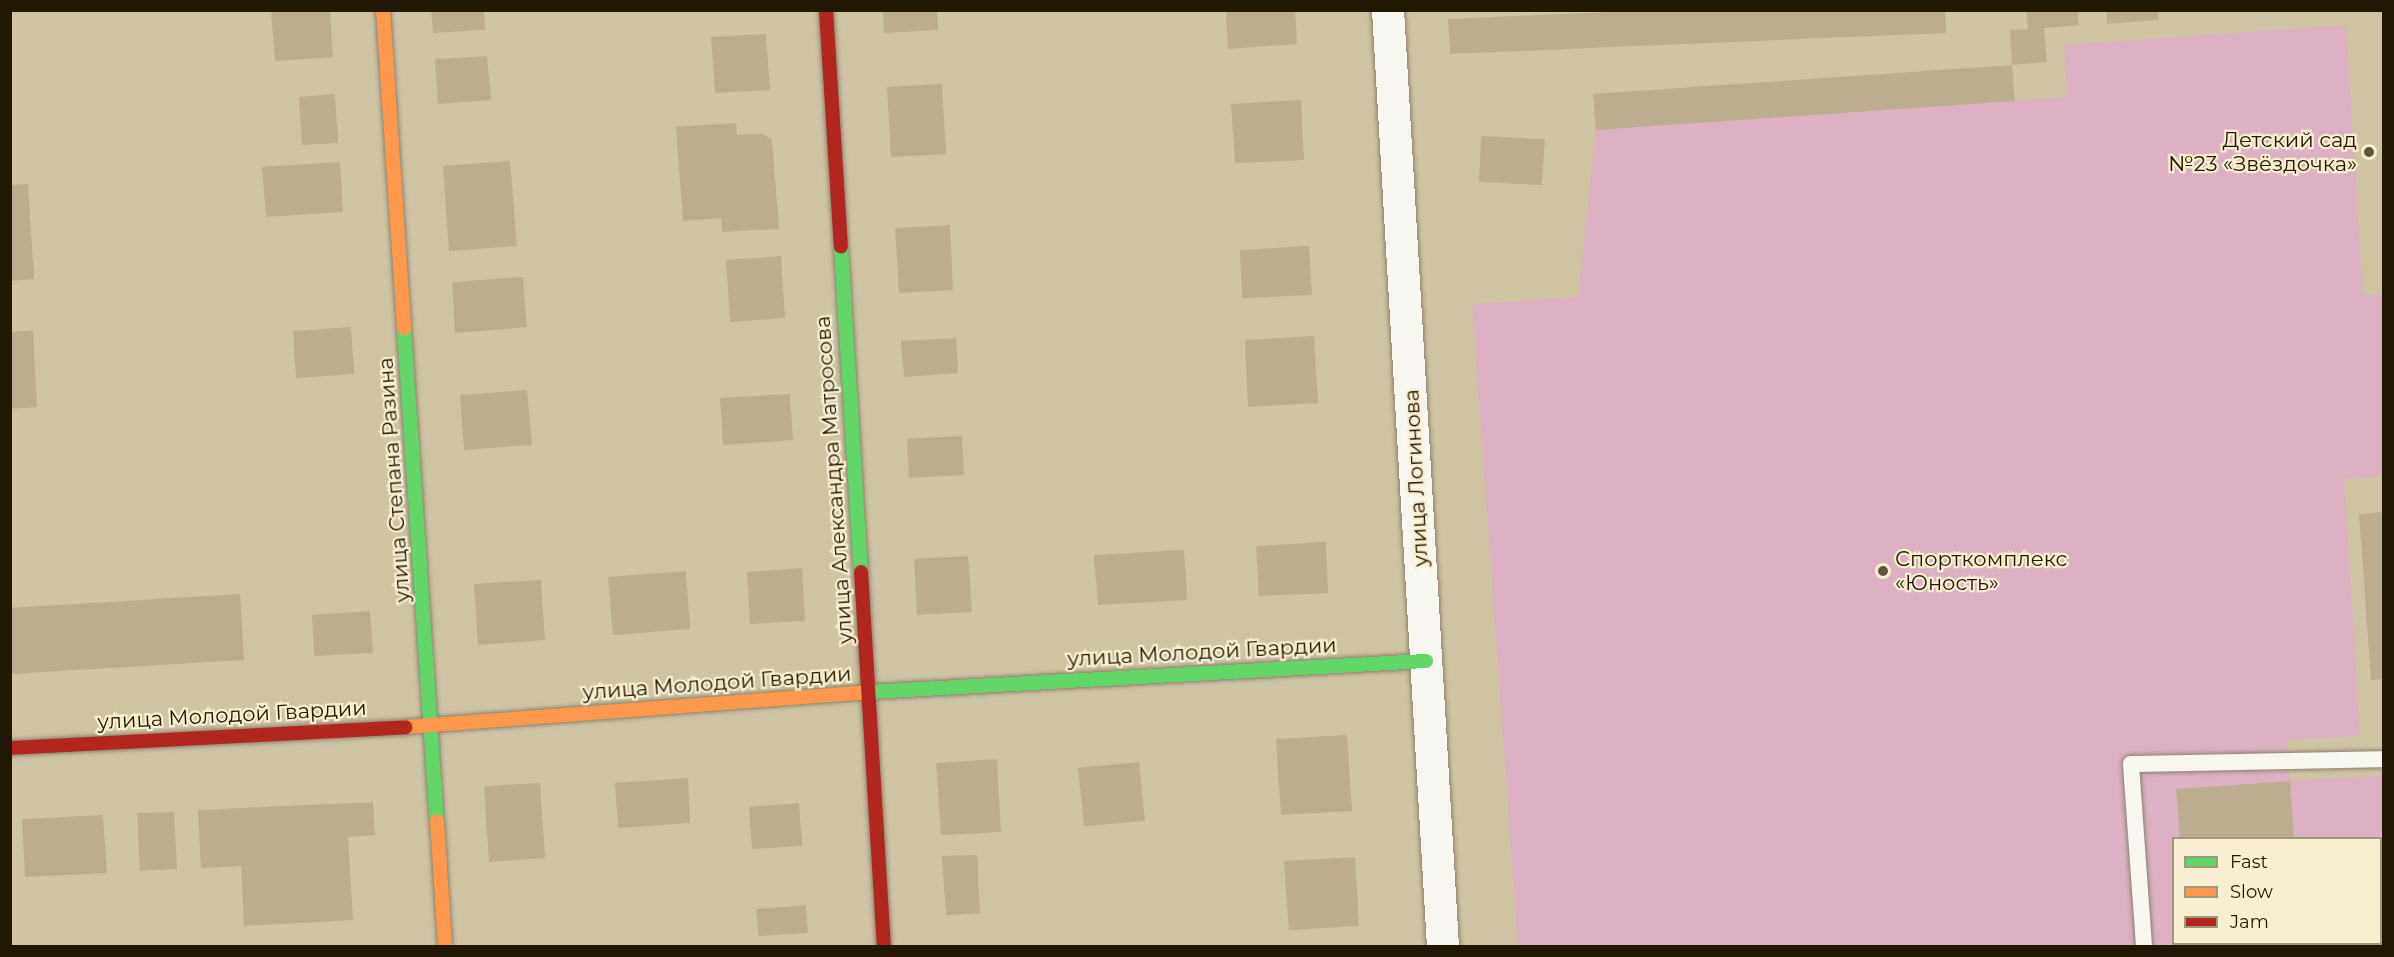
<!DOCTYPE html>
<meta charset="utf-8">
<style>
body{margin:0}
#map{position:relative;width:2394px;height:957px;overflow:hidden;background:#cfc4a4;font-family:Montserrat,sans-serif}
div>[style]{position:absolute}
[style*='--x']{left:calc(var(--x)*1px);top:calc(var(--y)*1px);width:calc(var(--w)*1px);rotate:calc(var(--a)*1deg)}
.green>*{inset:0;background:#dcb1c4}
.building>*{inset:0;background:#bdad90}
.roads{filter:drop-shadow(0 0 2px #8c836a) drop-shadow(0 0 2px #8c836a)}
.lane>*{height:16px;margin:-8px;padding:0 8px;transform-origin:8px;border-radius:8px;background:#f8f6f1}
.street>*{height:32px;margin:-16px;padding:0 16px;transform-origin:16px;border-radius:16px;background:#f8f6f1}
.fast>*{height:14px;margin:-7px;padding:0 7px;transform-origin:7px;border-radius:7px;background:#63d668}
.slow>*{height:14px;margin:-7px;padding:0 7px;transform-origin:7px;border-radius:7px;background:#ff974d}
.jam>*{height:14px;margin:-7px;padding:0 7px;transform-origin:7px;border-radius:7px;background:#b3261e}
.dots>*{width:16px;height:16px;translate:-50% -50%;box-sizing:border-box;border:3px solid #f8eed1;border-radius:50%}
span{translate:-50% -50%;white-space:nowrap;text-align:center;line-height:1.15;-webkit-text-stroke:4.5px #f8eed1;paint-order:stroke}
.poi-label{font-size:21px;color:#201802}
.right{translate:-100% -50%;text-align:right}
.left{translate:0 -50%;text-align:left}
.street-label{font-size:21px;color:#201802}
.frame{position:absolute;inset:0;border:12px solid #201802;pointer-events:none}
.legend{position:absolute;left:2172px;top:837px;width:210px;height:108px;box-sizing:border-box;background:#f8eed1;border:2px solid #a2987e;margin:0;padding:8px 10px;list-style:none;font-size:18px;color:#201802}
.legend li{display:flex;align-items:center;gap:12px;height:30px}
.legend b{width:30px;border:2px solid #a2987e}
</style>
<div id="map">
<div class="green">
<div style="clip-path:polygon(evenodd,2346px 25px,2363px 295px,2383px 294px,2383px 476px,2344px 479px,2360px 736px,2287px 740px,2290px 781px,2383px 775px,2383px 946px,1518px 946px,1472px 304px,1578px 297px,1596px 130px,2067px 97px,2064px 45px,2346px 25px,2174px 838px,2380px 838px,2380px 944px,2174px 944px,2174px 838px)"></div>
</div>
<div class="building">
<div style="clip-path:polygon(271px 10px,330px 10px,333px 57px,275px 61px)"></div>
<div style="clip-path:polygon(431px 10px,484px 10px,485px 30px,433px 33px)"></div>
<div style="clip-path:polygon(883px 10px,937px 10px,938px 30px,884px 33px)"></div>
<div style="clip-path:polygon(1226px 10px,1295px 10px,1297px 44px,1228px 49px)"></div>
<div style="clip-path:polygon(1652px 10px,1945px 10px,1946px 33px,1450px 54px,1448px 19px)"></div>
<div style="clip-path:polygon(2026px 10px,2078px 10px,2079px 25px,2044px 28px,2047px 62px,2012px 65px,2015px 101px,1596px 130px,1593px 94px,2012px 65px,2010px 30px,2028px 29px)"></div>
<div style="clip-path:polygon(2107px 10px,2158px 10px,2159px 20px,2107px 24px)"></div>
<div style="clip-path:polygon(766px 34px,770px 90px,715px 93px,711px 37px)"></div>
<div style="clip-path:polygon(487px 56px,491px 100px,438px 104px,435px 59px)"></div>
<div style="clip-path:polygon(942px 84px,946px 154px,891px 157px,887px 87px)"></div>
<div style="clip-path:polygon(335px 94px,338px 143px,302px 145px,299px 97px)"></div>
<div style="clip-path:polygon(1301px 100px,1304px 160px,1235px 163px,1231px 104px)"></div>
<div style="clip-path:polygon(736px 123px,737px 135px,762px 134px,772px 139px,779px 229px,722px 232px,721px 218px,683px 221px,676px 127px)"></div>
<div style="clip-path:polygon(1481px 136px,1545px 139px,1542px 185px,1479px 182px)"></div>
<div style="clip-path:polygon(510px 161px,517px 246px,449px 251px,443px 166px)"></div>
<div style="clip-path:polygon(340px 162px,343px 212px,266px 217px,262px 167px)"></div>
<div style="clip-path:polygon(28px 184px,34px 279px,10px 281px,10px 185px)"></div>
<div style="clip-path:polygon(950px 225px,953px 290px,899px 293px,895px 228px)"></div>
<div style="clip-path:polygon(1309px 246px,1312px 295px,1242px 298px,1240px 250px)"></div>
<div style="clip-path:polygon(781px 256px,785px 318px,730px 322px,726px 260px)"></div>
<div style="clip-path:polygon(523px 277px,527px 327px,455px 333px,452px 282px)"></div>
<div style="clip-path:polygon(351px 327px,354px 374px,296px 378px,293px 331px)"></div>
<div style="clip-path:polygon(33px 330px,37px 407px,10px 409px,10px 332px)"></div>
<div style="clip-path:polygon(1314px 336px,1318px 403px,1248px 407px,1245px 340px)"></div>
<div style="clip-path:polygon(956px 338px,958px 373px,904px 377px,901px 341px)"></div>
<div style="clip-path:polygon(527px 390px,532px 445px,464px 450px,460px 395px)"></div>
<div style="clip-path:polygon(790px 394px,793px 440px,723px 445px,720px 398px)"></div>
<div style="clip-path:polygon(962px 436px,964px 475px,909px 478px,907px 439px)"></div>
<div style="clip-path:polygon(2384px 512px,2384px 679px,2371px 680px,2359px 514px)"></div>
<div style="clip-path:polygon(1326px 542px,1328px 593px,1259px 596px,1256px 546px)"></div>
<div style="clip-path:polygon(1184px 550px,1187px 600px,1098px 605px,1094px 555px)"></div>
<div style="clip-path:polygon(968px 556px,972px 612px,917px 615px,914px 559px)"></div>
<div style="clip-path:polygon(802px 568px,805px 621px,750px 624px,747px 572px)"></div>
<div style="clip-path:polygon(686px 571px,690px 629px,613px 635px,608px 577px)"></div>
<div style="clip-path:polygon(541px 580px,545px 640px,478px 645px,474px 584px)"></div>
<div style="clip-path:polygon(240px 594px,244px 660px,10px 674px,10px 608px)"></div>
<div style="clip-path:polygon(370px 611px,373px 653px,314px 656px,312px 615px)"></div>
<div style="clip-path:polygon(1347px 735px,1352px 811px,1281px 815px,1276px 739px)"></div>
<div style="clip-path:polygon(997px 759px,1001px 832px,941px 835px,936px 763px)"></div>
<div style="clip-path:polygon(1139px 762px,1145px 821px,1084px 826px,1078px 768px)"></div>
<div style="clip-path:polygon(688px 778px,690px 823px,618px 828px,615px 783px)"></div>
<div style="clip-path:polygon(2290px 781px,2294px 838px,2180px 838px,2176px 789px)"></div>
<div style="clip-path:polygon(540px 783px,545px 858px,489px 862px,484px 786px)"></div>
<div style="clip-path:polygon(373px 802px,375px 835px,348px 837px,353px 920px,244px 926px,241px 866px,201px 868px,198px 810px)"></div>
<div style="clip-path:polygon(799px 803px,802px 846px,752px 849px,749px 807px)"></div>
<div style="clip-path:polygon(174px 812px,177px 869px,140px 871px,137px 813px)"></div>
<div style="clip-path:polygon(103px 815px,107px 873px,25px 877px,22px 819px)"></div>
<div style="clip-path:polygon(977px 855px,980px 913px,946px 915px,942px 856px)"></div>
<div style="clip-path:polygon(1355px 857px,1359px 926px,1289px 930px,1284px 861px)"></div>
<div style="clip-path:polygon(806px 905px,808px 933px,759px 936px,756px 909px)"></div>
<div style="clip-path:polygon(2187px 944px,2302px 944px,2302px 946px,2188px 946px)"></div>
</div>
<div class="roads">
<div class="lane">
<div style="--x:2144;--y:946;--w:182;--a:-94.1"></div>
<div style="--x:2131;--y:764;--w:253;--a:-1.1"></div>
</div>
<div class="street">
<div style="--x:1388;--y:10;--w:938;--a:86.64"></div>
</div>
<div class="fast">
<div style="--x:841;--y:247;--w:326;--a:86.5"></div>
<div style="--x:404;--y:328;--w:494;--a:86.2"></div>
<div style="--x:869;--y:692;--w:558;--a:-3.19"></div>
</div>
<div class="slow">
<div style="--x:383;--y:10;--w:319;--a:86.2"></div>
<div style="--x:405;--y:727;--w:465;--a:-4.3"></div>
<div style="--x:437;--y:821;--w:125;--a:86.3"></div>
</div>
<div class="jam">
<div style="--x:826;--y:10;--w:237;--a:86.4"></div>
<div style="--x:861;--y:572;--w:375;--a:86.5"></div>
<div style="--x:10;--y:748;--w:396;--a:-3"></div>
</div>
</div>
<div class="dots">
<div style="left:2369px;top:152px;background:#5d543b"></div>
<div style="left:1883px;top:571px;background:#5d543b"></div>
</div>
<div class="poi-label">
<span class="right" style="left:2357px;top:152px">Детский сад<br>№23 «Звёздочка»</span>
<span class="left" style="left:1895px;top:571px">Спорткомплекс<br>«Юность»</span>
</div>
<div class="street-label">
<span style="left:1416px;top:478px;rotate:-93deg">улица Логинова</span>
<span style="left:394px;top:480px;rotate:-94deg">улица Степана Разина</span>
<span style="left:834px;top:480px;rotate:-94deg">улица Александра Матросова</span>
<span style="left:1202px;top:652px;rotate:-3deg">улица Молодой Гвардии</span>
<span style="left:717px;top:683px;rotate:-4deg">улица Молодой Гвардии</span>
<span style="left:232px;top:715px;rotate:-3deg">улица Молодой Гвардии</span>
</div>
<div class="frame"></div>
<ul class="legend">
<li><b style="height:8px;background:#63d668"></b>Fast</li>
<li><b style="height:8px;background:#ff974d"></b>Slow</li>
<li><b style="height:8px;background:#b3261e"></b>Jam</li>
</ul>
</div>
